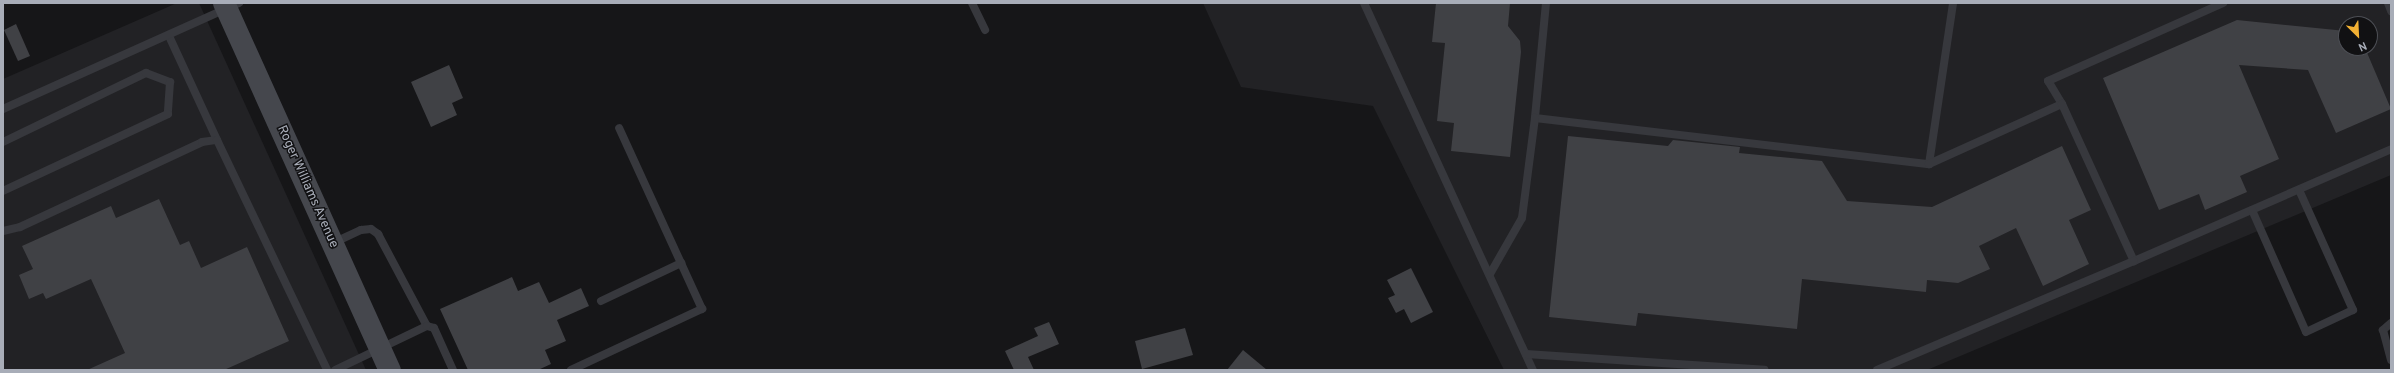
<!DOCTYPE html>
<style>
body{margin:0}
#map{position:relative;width:2394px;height:373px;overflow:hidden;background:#161618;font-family:Overpass,sans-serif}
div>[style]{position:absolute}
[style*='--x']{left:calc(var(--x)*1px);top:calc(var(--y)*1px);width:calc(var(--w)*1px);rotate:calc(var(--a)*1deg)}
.built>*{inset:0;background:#222225}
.building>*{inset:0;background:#404145}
.lane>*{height:8px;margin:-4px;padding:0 4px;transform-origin:4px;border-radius:4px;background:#37383d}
.secondary>*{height:22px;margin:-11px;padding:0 11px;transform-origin:11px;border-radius:11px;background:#45474d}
span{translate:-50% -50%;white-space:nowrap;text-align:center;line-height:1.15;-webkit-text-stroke:3px #111113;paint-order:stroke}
.street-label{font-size:13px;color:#a8adb8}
.frame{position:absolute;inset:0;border:4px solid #a8adb8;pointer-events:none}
.north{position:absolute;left:2338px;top:16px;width:40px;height:40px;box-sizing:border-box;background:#111113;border:1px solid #4d4f55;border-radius:50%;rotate:156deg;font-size:11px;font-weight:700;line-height:16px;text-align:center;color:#a8adb8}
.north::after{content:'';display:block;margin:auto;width:14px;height:18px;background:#f2b134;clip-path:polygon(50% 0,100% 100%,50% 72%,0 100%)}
</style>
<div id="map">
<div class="built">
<div style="clip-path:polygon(177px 3px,199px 3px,366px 370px,3px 370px,3px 79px)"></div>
<div style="clip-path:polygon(evenodd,1203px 3px,2391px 3px,2391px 175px,1927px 370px,1504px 370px,1373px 106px,1241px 87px,1203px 3px,2346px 24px,2370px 24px,2370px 48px,2346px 48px,2346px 24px)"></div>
</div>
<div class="building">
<div style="clip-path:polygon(1436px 3px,1510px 3px,1508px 26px,1520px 41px,1521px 52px,1510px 157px,1451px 151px,1454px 123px,1437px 121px,1445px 43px,1432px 42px)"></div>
<div style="clip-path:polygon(2237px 20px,2346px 31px,2346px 48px,2365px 48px,2391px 109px,2336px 133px,2308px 70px,2239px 65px,2279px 159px,2240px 176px,2247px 192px,2205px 210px,2199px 194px,2159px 210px,2103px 78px)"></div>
<div style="clip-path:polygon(16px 24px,30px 56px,18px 61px,4px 30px)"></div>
<div style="clip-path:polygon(449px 65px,463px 98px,452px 103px,457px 115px,431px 127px,411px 82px)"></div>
<div style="clip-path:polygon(1568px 136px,1668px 146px,1673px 140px,1740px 147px,1739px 153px,1822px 161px,1847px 201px,1932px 207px,2062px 146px,2091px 210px,2069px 220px,2089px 264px,2043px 286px,2016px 228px,1979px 246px,1990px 269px,1958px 283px,1927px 280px,1926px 292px,1802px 279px,1797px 329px,1638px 313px,1636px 326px,1549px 317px)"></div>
<div style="clip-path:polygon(159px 199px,180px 245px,189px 241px,201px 268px,247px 247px,289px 341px,224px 370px,87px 370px,125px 353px,91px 279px,46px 299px,43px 293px,29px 299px,19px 275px,33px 269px,22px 246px,111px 206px,116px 218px)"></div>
<div style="clip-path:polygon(1411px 268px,1433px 312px,1411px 323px,1404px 309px,1396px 313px,1388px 298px,1395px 295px,1387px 280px)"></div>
<div style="clip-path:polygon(512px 277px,518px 291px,539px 282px,549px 303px,581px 288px,589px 306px,557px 320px,566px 341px,545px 350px,551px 364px,538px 370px,468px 370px,440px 309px)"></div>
<div style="clip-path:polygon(1049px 322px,1059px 344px,1028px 357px,1034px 370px,1014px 370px,1005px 351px,1038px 336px,1034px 328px)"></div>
<div style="clip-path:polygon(1185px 328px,1193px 355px,1142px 369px,1135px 341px)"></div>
<div style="clip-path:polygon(1243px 350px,1267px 370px,1227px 370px)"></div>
</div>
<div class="lane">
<div style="--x:972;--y:3;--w:30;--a:64"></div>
<div style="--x:1364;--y:3;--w:404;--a:65.3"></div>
<div style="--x:1546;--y:3;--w:116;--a:95.5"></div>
<div style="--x:1535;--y:118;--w:397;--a:6.7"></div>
<div style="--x:1929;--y:164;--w:163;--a:-81.5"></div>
<div style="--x:2388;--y:3;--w:9;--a:69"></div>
<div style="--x:169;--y:36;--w:115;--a:65.2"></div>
<div style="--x:2062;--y:104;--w:27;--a:-121"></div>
<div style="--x:2048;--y:81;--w:192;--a:-24"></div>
<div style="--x:3;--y:109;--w:259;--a:-24.2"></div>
<div style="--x:3;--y:142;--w:159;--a:-25.8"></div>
<div style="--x:146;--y:73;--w:26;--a:21"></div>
<div style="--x:170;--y:82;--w:32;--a:94"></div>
<div style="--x:168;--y:114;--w:182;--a:155"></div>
<div style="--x:1929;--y:164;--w:146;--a:-24.3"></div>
<div style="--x:2062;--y:104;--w:173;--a:65.4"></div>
<div style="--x:2134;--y:261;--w:280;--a:-23.5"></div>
<div style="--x:2252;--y:210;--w:133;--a:66.1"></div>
<div style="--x:2306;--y:332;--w:52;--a:-25.1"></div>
<div style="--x:2353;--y:310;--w:132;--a:-114.2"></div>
<div style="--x:3;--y:231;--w:17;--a:-13"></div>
<div style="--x:20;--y:227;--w:201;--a:-25"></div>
<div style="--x:202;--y:142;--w:15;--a:-8"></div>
<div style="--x:217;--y:140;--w:255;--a:64.4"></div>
<div style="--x:333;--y:243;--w:31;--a:-25"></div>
<div style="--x:361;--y:230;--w:10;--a:-6"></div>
<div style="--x:371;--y:229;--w:9;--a:36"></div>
<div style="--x:378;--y:234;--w:104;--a:62"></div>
<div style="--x:1490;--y:274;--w:64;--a:-60.3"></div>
<div style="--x:1522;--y:218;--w:101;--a:-82.6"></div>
<div style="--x:601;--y:301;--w:89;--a:-25.4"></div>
<div style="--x:2391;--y:323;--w:11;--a:139"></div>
<div style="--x:2383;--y:330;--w:31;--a:75"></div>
<div style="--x:1526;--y:354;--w:239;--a:3.8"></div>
<div style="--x:335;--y:370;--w:102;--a:-25.6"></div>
<div style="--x:427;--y:326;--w:7;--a:16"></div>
<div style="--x:434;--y:328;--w:46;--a:65.7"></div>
<div style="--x:571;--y:370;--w:145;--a:-25"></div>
<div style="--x:702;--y:309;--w:199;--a:-114.6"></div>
<div style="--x:1877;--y:370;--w:279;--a:-23"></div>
</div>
<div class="secondary">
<div style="--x:224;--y:3;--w:403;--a:65.7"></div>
</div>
<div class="street-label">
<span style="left:307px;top:187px;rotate:66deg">Roger Williams Avenue</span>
</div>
<div class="frame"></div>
<div class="north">N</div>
</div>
